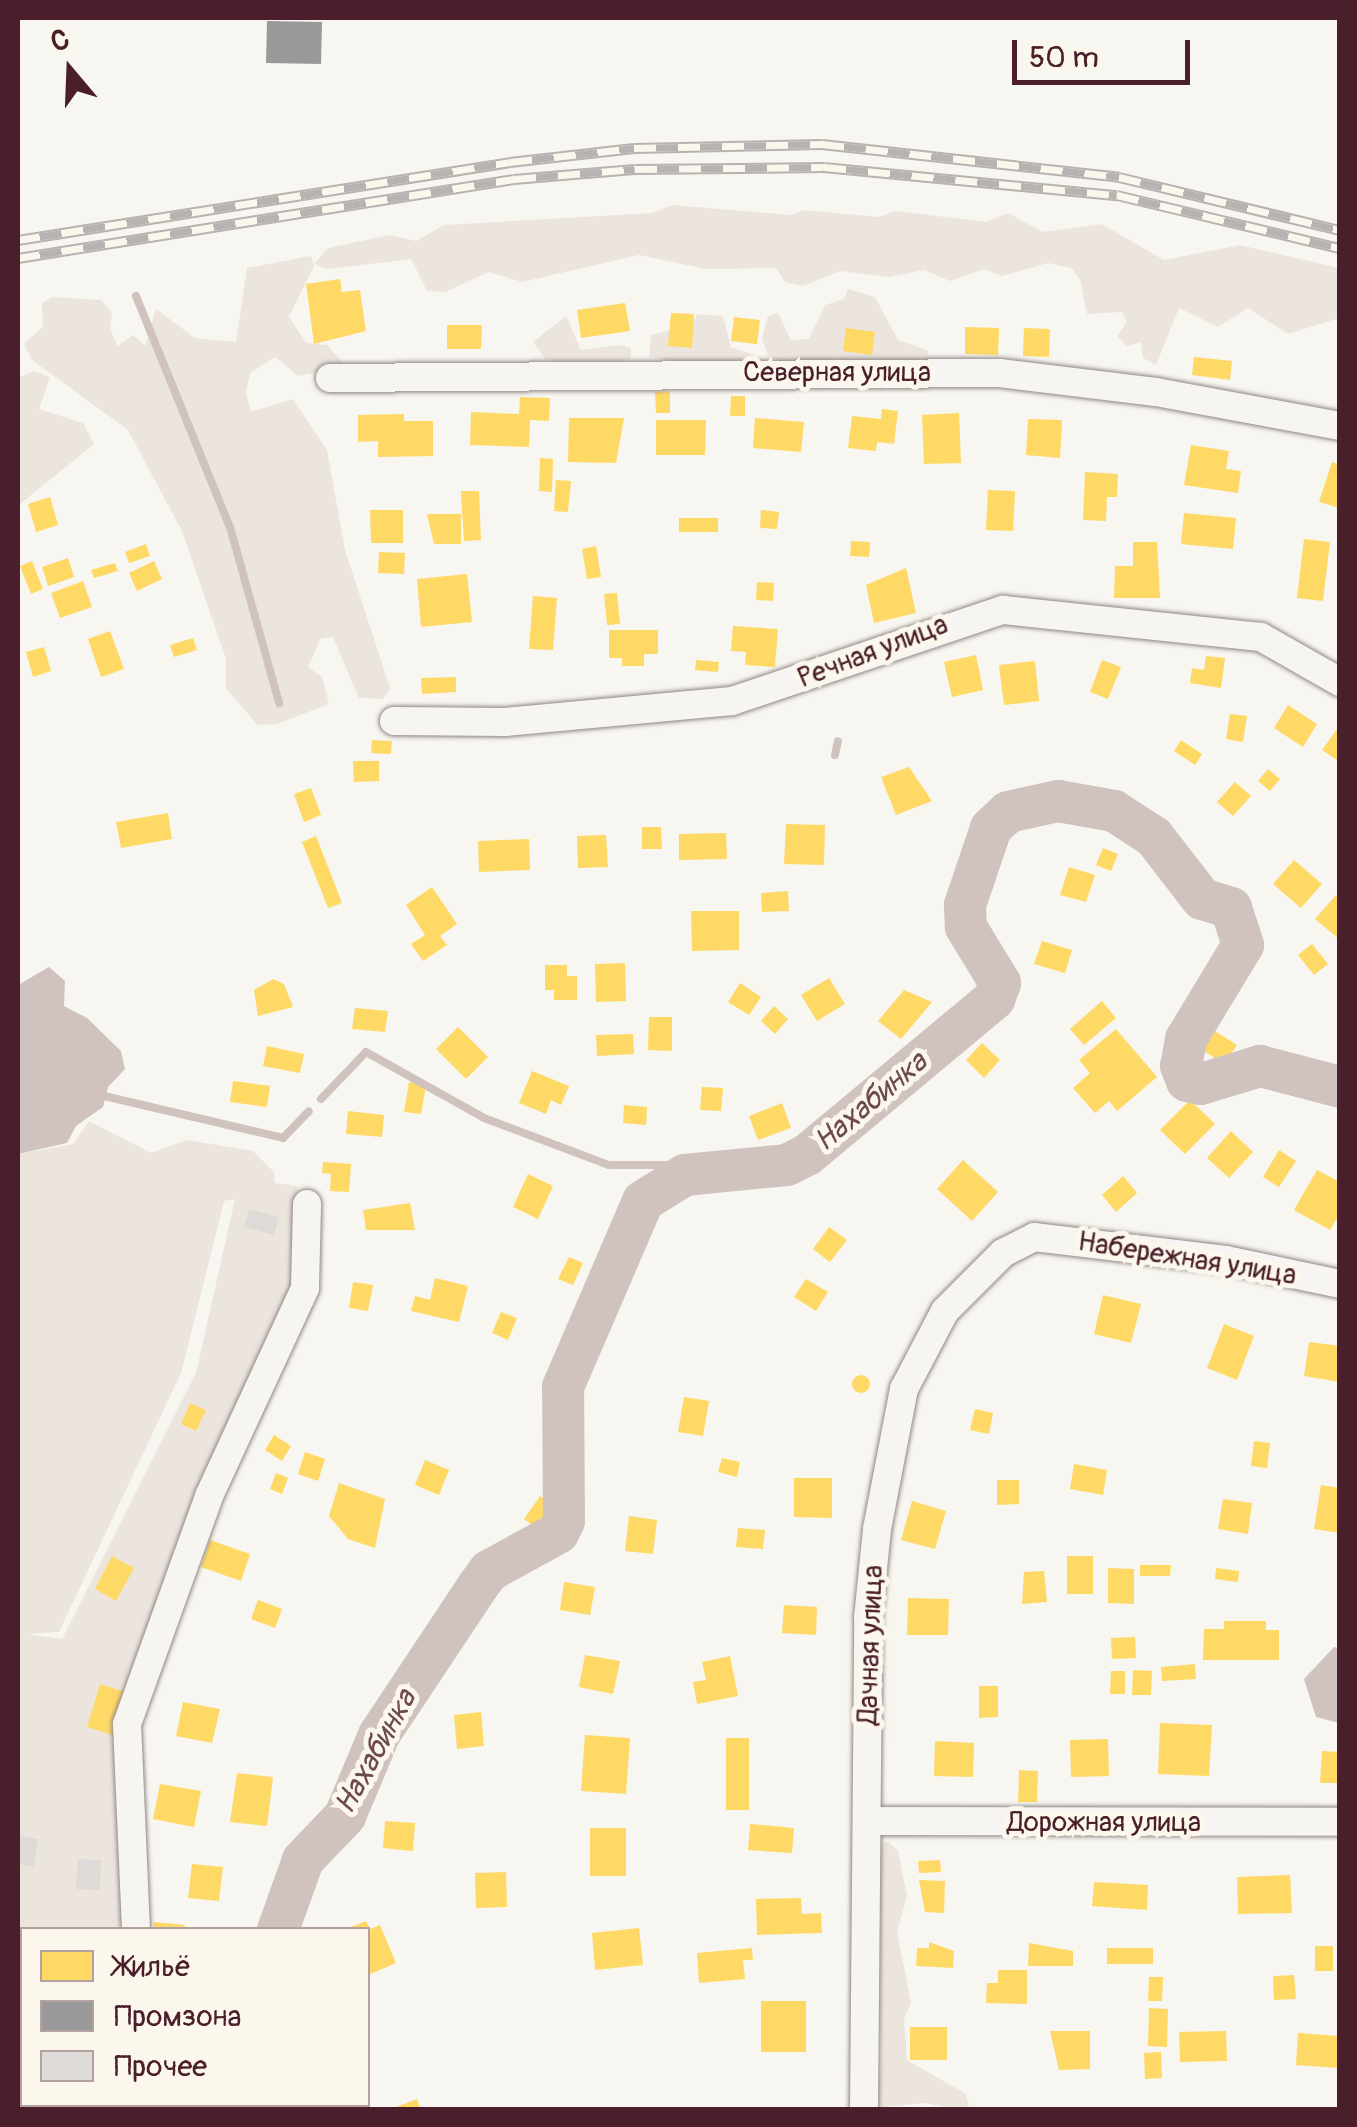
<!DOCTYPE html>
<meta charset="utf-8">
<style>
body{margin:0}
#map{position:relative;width:1357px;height:2127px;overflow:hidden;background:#f8f6f0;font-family:Pangolin,sans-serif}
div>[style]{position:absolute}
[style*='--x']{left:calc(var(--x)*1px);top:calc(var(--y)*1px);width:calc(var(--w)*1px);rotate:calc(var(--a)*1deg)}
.green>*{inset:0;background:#ece5de}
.water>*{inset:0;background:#d0c3bf}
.homes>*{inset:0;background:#ffd966}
.round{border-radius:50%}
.industry>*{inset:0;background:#999}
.stream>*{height:8px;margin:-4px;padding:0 4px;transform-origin:4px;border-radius:4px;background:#d0c3bf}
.river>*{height:42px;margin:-21px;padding:0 21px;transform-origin:21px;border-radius:21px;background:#d0c3bf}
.building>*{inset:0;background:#dedad7}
.roads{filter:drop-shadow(0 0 2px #918787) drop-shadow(0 0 2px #918787)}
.minor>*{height:28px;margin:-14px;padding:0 14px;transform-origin:14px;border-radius:14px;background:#f6f5f1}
.rail>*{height:11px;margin-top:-5.5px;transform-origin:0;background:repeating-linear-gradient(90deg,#fbf7ec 0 22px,#b8b3b1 0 44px);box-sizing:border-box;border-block:2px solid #b8b3b1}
span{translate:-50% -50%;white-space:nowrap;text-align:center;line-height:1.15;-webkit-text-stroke:10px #fbf7ec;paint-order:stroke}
.street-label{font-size:28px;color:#4a1f2b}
.water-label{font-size:30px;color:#6d4a51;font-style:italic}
.frame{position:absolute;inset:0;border:20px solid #4a1f2b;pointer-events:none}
.legend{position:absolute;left:20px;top:1927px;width:350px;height:180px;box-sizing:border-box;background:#fbf7ec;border:2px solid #b4a19f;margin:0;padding:12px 18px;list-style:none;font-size:30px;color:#4a1f2b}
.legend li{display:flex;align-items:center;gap:20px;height:50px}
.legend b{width:50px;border:2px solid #b4a19f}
.north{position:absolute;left:20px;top:20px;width:100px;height:100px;-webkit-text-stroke:8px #fbf7ec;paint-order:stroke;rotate:341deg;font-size:28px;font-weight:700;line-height:40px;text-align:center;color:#4a1f2b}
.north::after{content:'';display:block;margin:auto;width:35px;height:45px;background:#4a1f2b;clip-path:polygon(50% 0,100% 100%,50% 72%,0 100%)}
.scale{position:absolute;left:1012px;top:40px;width:178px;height:45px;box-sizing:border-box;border:5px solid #4a1f2b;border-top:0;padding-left:12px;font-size:30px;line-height:35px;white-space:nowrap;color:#4a1f2b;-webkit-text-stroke:8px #fbf7ec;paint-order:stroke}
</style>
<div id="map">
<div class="green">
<div style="clip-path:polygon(672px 205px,792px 215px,803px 210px,879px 217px,896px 211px,986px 222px,1008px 213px,1043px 232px,1102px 224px,1164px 260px,1240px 245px,1339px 268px,1339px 318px,1288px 334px,1248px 308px,1218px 327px,1179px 308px,1156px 365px,1143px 358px,1141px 342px,1127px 346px,1117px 336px,1127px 322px,1122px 312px,1087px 314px,1080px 279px,1071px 268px,1048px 263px,1002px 276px,984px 269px,950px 281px,924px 270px,889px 277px,840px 271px,803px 286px,785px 282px,776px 268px,706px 269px,639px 255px,522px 282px,489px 272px,445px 292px,427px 291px,411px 259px,327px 269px,314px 264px,328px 248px,390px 235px,416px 241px,444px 225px,652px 213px)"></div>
<div style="clip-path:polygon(311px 256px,314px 266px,289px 317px,306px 343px,327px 345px,347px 367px,298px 376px,275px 357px,250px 373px,246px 393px,251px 412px,293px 399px,327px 450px,345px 550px,390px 688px,383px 699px,359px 698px,333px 637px,321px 638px,308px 667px,322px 677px,329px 704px,277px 724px,258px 725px,226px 688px,226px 659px,182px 531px,128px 430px,32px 360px,24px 344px,43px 327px,42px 303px,52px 297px,101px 300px,112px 313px,110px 329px,118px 346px,133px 335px,145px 346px,156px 309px,195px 338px,236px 342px,247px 268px)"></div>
<div style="clip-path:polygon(848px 289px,875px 297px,898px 340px,927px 350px,931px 364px,791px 366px,768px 356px,762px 338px,768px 316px,778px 313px,791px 340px,809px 339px,825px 305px,844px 299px)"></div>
<div style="clip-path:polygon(697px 314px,723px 316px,731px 347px,754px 355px,754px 362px,713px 368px,649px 357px,651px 335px,693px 324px)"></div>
<div style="clip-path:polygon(566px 316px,581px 350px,619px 345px,631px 348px,631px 359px,606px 365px,546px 360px,533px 342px)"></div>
<div style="clip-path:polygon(34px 371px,50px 377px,39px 409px,83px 423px,94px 444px,20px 504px,18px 378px)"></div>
<div style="clip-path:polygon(evenodd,89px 1121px,151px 1153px,187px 1140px,253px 1151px,274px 1172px,275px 1183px,297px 1186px,298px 1279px,134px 1671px,114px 1769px,122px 1929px,22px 1930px,22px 2104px,79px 2105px,18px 2109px,18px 1154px,73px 1144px,89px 1121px,235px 1199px,196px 1373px,62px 1639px,27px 1634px,59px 1632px,181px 1373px,224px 1201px,235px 1199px)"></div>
<div style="clip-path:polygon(888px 1842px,898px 1851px,907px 1896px,897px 1932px,911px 2003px,904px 2019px,907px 2060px,966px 2094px,969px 2106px,957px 2109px,924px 2103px,876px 2108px,871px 2089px,881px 2074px,877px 1844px)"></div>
</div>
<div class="water">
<div style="clip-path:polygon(49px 967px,65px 981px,64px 1006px,87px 1018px,121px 1051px,125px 1069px,108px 1087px,103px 1107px,76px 1126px,67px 1143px,18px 1154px,18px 985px)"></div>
<div style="clip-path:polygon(1334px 1647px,1339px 1648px,1339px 1723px,1316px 1717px,1304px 1679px)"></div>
</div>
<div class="homes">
<div style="clip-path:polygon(340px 279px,342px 292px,360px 290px,366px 331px,314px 344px,306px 284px)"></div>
<div style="clip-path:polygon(625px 303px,630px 331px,581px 338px,577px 310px)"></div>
<div style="clip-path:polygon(671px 313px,694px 314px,692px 348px,668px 346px)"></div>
<div style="clip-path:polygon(734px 317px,760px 320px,757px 344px,731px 341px)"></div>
<div style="clip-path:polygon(447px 325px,482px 325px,481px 349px,447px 349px)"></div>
<div style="clip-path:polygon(965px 327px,999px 328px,998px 355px,965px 354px)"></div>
<div style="clip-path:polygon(846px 328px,875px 332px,872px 355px,843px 351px)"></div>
<div style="clip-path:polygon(1024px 328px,1050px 329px,1049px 357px,1023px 356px)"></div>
<div style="clip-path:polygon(1194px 357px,1232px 361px,1230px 380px,1192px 375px)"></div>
<div style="clip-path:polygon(670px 391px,670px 413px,656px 413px,655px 392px)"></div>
<div style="clip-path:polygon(731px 396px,745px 396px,745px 416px,730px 416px)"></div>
<div style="clip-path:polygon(520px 397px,550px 398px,549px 421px,530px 420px,529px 447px,470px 445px,471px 412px,519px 414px)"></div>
<div style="clip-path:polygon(882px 409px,898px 411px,894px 444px,877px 442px,876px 451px,848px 448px,852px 416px,881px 419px)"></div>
<div style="clip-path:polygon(959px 413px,961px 463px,924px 464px,922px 415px)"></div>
<div style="clip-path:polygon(404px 414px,404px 421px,433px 421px,433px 456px,378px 457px,378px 441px,358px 442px,358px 415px)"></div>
<div style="clip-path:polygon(569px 418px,624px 418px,616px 463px,568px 462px)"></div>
<div style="clip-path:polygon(755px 418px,804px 422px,801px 452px,753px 448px)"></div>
<div style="clip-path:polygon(1028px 419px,1062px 420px,1060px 458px,1026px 455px)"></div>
<div style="clip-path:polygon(656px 420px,706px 420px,705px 455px,656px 455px)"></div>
<div style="clip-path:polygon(1191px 445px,1229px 451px,1226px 469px,1241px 471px,1238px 493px,1184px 485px)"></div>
<div style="clip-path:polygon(540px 458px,553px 459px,552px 492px,539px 491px)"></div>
<div style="clip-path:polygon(1332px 462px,1340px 465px,1340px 508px,1319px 502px)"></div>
<div style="clip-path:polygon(1085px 472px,1118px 474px,1117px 497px,1107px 497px,1106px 521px,1083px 520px)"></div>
<div style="clip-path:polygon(556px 480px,571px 481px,568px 512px,554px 511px)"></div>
<div style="clip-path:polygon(988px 490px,1015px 491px,1013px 531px,986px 530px)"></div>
<div style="clip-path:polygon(461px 491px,479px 491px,481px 540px,464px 541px)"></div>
<div style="clip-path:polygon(50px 497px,58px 525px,36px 532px,28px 504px)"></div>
<div style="clip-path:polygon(370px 510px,403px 510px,403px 543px,371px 543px)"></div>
<div style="clip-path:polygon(761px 510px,779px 512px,777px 529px,760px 528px)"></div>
<div style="clip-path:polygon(1184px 513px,1236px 518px,1233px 549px,1181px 544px)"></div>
<div style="clip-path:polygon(427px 514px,461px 514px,461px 544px,434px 544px)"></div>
<div style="clip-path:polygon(679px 518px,718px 518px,718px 532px,679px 532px)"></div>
<div style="clip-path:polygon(1304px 539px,1330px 542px,1323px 601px,1297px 598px)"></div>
<div style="clip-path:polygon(851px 541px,870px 542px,869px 557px,850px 556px)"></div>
<div style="clip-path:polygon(1133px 542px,1157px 542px,1160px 598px,1114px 598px,1115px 566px,1133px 566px)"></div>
<div style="clip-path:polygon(146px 544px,150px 556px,129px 563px,125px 552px)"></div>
<div style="clip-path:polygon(596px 546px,601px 577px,587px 579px,582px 549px)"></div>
<div style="clip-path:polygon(379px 552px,405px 553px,404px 574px,378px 573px)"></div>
<div style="clip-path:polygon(68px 558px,74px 577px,48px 586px,42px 567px)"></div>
<div style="clip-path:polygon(32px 561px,43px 589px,31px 594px,20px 566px)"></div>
<div style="clip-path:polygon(154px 561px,162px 579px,137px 591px,129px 573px)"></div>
<div style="clip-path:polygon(115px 563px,118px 571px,94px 578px,91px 570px)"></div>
<div style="clip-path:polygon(906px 568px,916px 613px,874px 623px,866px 585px)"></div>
<div style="clip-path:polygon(467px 574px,472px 622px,421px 627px,417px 579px)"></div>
<div style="clip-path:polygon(83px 581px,92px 607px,60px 618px,51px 593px)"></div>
<div style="clip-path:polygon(757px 582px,774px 583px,773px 601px,756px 600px)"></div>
<div style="clip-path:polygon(617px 593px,620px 624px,607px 625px,604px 594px)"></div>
<div style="clip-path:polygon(533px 596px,557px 598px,553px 650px,529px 649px)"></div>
<div style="clip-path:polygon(733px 626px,778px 629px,775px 667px,745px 665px,746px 652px,731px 651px)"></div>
<div style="clip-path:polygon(609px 630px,658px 630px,658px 654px,644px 654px,644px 666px,622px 666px,622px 658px,609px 658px)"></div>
<div style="clip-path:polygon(110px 631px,124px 669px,101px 677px,88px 639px)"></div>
<div style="clip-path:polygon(193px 638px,197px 650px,174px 657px,170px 645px)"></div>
<div style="clip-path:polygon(44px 647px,51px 671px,33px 677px,26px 652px)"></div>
<div style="clip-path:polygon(976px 655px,983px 690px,952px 697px,944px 662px)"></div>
<div style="clip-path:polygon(1206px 656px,1225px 658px,1221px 688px,1190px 683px,1192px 668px,1204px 670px)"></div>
<div style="clip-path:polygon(696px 660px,719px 662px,718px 672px,695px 670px)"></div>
<div style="clip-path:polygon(1102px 660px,1121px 667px,1108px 699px,1090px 692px)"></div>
<div style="clip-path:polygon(1035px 661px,1039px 701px,1004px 705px,999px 665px)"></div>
<div style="clip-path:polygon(456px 677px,456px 692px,422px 694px,421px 678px)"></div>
<div style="clip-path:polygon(1288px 705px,1317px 724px,1303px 747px,1274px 728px)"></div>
<div style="clip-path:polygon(1230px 714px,1247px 716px,1243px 742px,1226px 739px)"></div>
<div style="clip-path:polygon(1340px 725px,1340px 762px,1322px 750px)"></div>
<div style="clip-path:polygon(372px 740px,392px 741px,391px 754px,371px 753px)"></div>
<div style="clip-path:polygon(1181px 740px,1202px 754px,1195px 765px,1174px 751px)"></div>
<div style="clip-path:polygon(353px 761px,379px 761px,379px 781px,354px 782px)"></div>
<div style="clip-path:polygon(909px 767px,932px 801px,896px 815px,881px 777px)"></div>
<div style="clip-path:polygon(1268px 769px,1280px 779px,1270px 791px,1258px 781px)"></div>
<div style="clip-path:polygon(1235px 782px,1251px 796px,1233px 816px,1217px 802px)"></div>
<div style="clip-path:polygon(311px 788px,321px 815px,304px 822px,294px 794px)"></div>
<div style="clip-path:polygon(168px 813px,172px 839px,121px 848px,116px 822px)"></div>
<div style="clip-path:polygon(786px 824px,825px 825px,824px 865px,784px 864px)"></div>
<div style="clip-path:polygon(642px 827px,661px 827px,662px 849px,642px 849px)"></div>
<div style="clip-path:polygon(726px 833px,727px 859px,679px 860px,679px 834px)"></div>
<div style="clip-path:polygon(606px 835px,608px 867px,578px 868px,577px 836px)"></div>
<div style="clip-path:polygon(316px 836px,342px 903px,328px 908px,302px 842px)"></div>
<div style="clip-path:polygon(529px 839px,530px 870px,479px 872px,478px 841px)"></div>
<div style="clip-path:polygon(1103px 848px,1118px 854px,1111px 871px,1096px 865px)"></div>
<div style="clip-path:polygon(1294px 860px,1322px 884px,1301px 908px,1273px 884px)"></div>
<div style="clip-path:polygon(1069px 867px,1095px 875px,1086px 902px,1060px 895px)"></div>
<div style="clip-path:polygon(432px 887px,457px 924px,440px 936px,447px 945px,423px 961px,411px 944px,425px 935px,406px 905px)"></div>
<div style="clip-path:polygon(788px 891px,789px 911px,762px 912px,761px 893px)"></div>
<div style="clip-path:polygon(1336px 895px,1340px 899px,1340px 940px,1315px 919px)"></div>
<div style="clip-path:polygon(691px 911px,739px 911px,739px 950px,692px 951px)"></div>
<div style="clip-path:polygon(1042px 941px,1072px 950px,1065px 973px,1034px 964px)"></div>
<div style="clip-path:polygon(1312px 944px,1328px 964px,1314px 975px,1298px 955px)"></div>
<div style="clip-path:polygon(625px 963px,626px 1001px,596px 1002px,595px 964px)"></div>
<div style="clip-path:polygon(545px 965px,567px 965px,567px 976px,577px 976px,577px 1000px,554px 1000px,554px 990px,545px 990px)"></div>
<div style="clip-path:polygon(829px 978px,845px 1004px,817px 1021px,801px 995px)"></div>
<div style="clip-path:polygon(273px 979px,284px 984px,293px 1007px,258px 1016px,254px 990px)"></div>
<div style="clip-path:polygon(740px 983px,761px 997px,749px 1015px,728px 1002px)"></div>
<div style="clip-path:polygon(904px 990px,932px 1002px,901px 1039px,878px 1021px)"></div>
<div style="clip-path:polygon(1102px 1001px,1116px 1018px,1084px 1045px,1070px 1029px)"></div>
<div style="clip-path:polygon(774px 1006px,788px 1019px,775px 1034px,761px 1021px)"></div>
<div style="clip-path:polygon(355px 1008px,388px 1011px,385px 1032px,352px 1029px)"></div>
<div style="clip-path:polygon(649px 1017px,672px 1017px,672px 1051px,648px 1050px)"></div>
<div style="clip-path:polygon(458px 1027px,488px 1057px,466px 1079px,436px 1049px)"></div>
<div style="clip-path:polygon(1210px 1028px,1237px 1045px,1224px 1064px,1198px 1047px)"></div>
<div style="clip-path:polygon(1116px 1029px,1157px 1077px,1117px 1111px,1109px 1101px,1095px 1113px,1073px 1088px,1090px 1073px,1079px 1060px)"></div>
<div style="clip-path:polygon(633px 1034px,634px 1054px,597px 1056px,596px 1035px)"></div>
<div style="clip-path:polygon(982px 1043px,1000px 1060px,984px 1078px,966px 1060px)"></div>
<div style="clip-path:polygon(267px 1046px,304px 1054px,300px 1073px,263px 1066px)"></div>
<div style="clip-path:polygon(532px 1071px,569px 1086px,561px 1105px,551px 1100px,546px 1114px,519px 1103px)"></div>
<div style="clip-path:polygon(233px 1081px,270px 1086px,267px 1107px,230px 1102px)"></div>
<div style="clip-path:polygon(409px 1082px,426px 1085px,421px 1114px,404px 1112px)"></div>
<div style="clip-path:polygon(702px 1087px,723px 1088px,721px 1111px,700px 1110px)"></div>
<div style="clip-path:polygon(1190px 1100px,1215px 1124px,1185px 1154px,1160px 1130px)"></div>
<div style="clip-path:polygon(782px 1103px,791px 1128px,758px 1140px,749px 1116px)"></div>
<div style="clip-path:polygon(624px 1105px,647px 1107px,646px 1125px,623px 1123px)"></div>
<div style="clip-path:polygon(348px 1111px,384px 1115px,382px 1137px,346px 1134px)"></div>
<div style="clip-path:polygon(1231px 1131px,1253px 1152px,1229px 1178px,1207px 1158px)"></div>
<div style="clip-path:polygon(1279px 1150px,1296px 1161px,1279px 1187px,1263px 1177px)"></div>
<div style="clip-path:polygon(963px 1160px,998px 1192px,972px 1221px,937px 1189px)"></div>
<div style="clip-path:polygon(323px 1162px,351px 1164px,349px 1192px,330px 1191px,331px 1174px,322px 1173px)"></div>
<div style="clip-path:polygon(1317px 1170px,1340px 1182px,1340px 1213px,1330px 1230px,1294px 1210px)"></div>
<div style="clip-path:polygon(528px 1174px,553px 1186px,538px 1219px,513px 1207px)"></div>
<div style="clip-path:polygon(1123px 1176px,1137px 1193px,1116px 1212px,1102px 1195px)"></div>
<div style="clip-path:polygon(410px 1203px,415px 1230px,366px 1230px,363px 1210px)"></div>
<div style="clip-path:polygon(829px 1227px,847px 1240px,830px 1262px,813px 1249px)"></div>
<div style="clip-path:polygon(569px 1257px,583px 1263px,573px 1285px,558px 1279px)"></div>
<div style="clip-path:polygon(435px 1278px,468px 1286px,459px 1322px,411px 1311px,415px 1296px,430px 1300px)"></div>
<div style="clip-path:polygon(806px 1279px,828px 1292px,816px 1311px,794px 1297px)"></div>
<div style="clip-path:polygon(353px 1282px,373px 1285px,368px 1311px,349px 1308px)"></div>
<div style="clip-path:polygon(1103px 1295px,1141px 1304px,1131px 1343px,1094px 1334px)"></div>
<div style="clip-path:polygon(501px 1312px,517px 1318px,508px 1340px,492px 1333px)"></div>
<div style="clip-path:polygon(1224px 1324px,1254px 1336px,1237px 1380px,1207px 1368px)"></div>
<div style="clip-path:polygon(1309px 1342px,1340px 1346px,1340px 1382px,1304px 1376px)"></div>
<div class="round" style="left:852px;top:1375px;width:18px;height:18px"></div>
<div style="clip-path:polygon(684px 1397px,709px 1401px,703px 1436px,678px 1432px)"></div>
<div style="clip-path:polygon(190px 1403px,206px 1410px,196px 1431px,181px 1424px)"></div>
<div style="clip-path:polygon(975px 1409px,993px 1413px,989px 1434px,970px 1430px)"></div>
<div style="clip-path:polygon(274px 1435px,291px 1446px,282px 1461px,265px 1450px)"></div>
<div style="clip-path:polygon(1254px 1441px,1270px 1443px,1267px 1468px,1251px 1466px)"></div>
<div style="clip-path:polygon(305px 1452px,325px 1459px,318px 1481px,298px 1474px)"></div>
<div style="clip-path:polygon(722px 1458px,740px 1462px,737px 1477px,718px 1472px)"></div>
<div style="clip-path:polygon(425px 1460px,449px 1470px,439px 1495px,415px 1485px)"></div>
<div style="clip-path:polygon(1074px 1464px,1107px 1470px,1103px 1495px,1070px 1489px)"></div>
<div style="clip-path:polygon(276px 1473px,288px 1478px,282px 1494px,270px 1489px)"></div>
<div style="clip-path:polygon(794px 1478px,832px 1478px,832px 1518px,794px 1517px)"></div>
<div style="clip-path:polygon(997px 1480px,1019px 1480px,1019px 1504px,997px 1505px)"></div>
<div style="clip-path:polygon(339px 1483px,385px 1499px,375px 1548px,348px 1539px,329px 1516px)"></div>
<div style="clip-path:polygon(1321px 1485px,1340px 1488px,1340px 1533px,1314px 1529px)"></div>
<div style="clip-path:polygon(540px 1496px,553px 1506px,536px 1528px,524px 1519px)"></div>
<div style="clip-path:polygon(1223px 1499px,1252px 1503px,1248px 1534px,1218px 1529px)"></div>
<div style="clip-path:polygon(912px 1501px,946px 1511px,935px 1549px,901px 1540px)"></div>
<div style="clip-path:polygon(629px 1516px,657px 1520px,653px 1554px,625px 1551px)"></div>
<div style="clip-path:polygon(738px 1528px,765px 1530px,763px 1549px,736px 1547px)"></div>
<div style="clip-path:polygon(210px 1540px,250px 1554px,241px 1581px,201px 1567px)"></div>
<div style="clip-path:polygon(112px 1556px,134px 1568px,116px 1601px,95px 1589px)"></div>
<div style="clip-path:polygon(1067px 1556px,1093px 1556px,1093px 1594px,1067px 1594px)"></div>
<div style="clip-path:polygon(1140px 1565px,1171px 1565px,1170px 1576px,1140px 1576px)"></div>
<div style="clip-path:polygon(1108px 1568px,1134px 1569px,1134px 1604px,1108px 1603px)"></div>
<div style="clip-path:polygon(1216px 1568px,1239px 1571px,1238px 1582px,1215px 1579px)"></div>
<div style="clip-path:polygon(1044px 1571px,1047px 1602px,1022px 1604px,1024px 1572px)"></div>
<div style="clip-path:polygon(564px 1582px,595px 1587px,590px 1615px,560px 1610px)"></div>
<div style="clip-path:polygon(908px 1598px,949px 1599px,948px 1635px,907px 1635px)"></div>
<div style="clip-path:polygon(258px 1600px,282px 1609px,275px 1628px,251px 1619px)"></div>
<div style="clip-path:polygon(784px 1605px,817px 1607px,816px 1635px,782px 1633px)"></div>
<div style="clip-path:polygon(1224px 1621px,1266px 1621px,1266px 1630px,1279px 1630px,1279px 1660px,1203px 1660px,1204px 1629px,1224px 1629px)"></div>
<div style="clip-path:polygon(1135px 1637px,1136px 1658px,1112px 1659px,1111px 1638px)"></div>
<div style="clip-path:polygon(585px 1655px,620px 1661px,613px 1694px,579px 1687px)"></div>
<div style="clip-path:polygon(730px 1656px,738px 1696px,697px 1704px,693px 1682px,706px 1680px,702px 1662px)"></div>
<div style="clip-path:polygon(1195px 1664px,1196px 1679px,1162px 1681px,1161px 1667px)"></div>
<div style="clip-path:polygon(1133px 1670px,1152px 1671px,1151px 1695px,1132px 1695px)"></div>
<div style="clip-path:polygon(1111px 1671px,1125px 1671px,1125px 1694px,1110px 1694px)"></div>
<div style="clip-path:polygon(100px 1684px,125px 1692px,112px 1735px,87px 1727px)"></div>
<div style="clip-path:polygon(979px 1686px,998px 1686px,998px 1717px,979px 1718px)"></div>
<div style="clip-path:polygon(183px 1702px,220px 1709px,212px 1743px,176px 1736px)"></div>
<div style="clip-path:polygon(481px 1712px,484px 1746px,457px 1749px,454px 1715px)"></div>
<div style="clip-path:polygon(1160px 1723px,1212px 1725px,1209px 1776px,1158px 1774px)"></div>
<div style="clip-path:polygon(585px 1735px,630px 1738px,626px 1794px,581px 1791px)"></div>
<div style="clip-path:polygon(726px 1738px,749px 1738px,749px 1810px,726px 1810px)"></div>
<div style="clip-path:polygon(1108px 1739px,1109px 1776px,1071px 1777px,1070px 1740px)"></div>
<div style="clip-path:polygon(935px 1741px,974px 1743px,973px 1777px,934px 1776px)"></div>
<div style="clip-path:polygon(1322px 1751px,1340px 1752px,1340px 1783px,1320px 1783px)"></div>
<div style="clip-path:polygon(1019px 1770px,1038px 1771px,1037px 1802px,1018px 1802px)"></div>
<div style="clip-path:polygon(237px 1773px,273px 1777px,267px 1826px,230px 1822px)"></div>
<div style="clip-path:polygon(160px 1784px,201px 1791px,194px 1827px,153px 1819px)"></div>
<div style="clip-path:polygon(385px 1821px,415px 1823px,413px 1851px,383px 1848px)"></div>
<div style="clip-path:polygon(750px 1824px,794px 1828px,792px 1853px,748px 1850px)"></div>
<div style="clip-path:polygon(590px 1828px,626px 1828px,626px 1876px,590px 1876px)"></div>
<div style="clip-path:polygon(940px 1860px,941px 1872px,919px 1873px,918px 1861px)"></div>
<div style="clip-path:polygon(192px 1864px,223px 1867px,219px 1901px,188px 1898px)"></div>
<div style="clip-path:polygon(506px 1872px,507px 1907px,476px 1908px,475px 1873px)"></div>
<div style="clip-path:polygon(1290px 1875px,1292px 1913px,1238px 1914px,1237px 1877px)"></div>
<div style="clip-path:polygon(919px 1880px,945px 1881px,944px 1913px,925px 1912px)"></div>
<div style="clip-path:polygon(1094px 1882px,1148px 1885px,1147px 1910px,1092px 1906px)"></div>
<div style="clip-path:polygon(801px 1898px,802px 1914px,821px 1913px,822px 1933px,757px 1935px,756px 1899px)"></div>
<div style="clip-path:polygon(366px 1921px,370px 1929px,380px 1925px,396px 1963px,368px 1975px,370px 1930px,346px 1929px)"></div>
<div style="clip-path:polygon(154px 1922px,185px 1925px,184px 1930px,153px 1930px)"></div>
<div style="clip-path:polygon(639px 1928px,643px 1965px,595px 1970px,592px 1933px)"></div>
<div style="clip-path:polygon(929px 1942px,954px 1951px,953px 1968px,916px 1966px,917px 1948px,929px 1948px)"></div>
<div style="clip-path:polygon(1029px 1943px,1073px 1951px,1073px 1966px,1028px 1966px)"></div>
<div style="clip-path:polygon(1315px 1946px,1333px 1946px,1333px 1971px,1315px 1971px)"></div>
<div style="clip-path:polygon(752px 1948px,753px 1960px,743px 1960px,745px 1979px,699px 1983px,697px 1953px)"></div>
<div style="clip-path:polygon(1107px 1948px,1153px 1948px,1153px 1964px,1107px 1964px)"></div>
<div style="clip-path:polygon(998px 1970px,1027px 1970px,1027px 2004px,986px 2003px,987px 1983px,998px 1983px)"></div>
<div style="clip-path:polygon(1294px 1975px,1296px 1999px,1274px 2000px,1273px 1976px)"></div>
<div style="clip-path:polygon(1149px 1977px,1163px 1977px,1162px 2001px,1148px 2001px)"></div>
<div style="clip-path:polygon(761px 2001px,806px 2001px,806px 2052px,761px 2052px)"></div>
<div style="clip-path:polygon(1149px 2008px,1168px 2009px,1167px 2047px,1148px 2046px)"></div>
<div style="clip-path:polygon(910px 2027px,947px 2027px,947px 2060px,910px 2060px)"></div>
<div style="clip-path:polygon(1050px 2031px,1090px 2031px,1090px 2069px,1059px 2070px)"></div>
<div style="clip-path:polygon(1226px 2031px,1227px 2061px,1180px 2062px,1179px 2032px)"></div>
<div style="clip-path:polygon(1298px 2033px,1340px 2036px,1339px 2068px,1296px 2065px)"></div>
<div style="clip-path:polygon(1161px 2052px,1162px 2078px,1145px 2079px,1144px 2053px)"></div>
<div style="clip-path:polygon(417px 2099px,421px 2110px,391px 2110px,391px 2109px)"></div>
</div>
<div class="industry">
<div style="clip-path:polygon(267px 21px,322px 22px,321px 64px,266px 63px)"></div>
</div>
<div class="stream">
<div style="--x:136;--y:296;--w:249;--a:67.9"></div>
<div style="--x:230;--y:527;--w:183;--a:74.4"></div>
<div style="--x:835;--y:755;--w:14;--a:-78"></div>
<div style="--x:100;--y:1095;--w:188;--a:13.2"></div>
<div style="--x:283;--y:1138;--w:37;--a:-46"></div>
<div style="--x:321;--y:1099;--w:65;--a:-46.2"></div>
<div style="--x:366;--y:1052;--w:135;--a:29.2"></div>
<div style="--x:484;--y:1118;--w:134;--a:20.6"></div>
<div style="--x:609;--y:1165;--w:178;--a:0"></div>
</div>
<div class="river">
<div style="--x:278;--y:1930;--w:74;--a:-70.3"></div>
<div style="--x:303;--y:1860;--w:61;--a:-46.3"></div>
<div style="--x:345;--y:1816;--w:88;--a:-67.2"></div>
<div style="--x:379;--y:1735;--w:179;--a:-56.4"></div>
<div style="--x:478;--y:1586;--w:19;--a:-54"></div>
<div style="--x:489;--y:1571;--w:79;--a:-28.8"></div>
<div style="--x:558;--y:1533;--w:13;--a:-63"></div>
<div style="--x:564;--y:1521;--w:134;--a:-90.4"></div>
<div style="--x:563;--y:1387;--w:202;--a:-66.7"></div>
<div style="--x:643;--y:1201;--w:49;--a:-31.8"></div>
<div style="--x:685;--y:1175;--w:102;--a:-5.6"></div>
<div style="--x:787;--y:1165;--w:22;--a:-27"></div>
<div style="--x:807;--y:1155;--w:244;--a:-39.8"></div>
<div style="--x:994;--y:999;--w:17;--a:-69"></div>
<div style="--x:1000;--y:983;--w:66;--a:-121.3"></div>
<div style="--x:966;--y:927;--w:22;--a:-93"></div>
<div style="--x:965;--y:905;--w:81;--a:-71.3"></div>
<div style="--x:991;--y:828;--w:23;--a:-43"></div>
<div style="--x:1008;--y:812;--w:51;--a:-12.4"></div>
<div style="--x:1058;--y:801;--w:57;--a:10.1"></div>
<div style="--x:1114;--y:811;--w:48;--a:33"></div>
<div style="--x:1154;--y:837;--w:78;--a:52.3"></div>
<div style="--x:1202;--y:899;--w:30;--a:17"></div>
<div style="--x:1231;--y:908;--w:39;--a:72"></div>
<div style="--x:1243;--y:945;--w:110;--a:121.2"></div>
<div style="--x:1186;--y:1039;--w:27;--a:100"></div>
<div style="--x:1181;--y:1066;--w:16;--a:68"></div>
<div style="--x:1187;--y:1081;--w:14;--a:12"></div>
<div style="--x:1201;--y:1084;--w:62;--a:-17"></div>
<div style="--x:1260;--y:1066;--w:83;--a:14.7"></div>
<div style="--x:319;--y:2104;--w:8;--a:45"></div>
</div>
<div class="building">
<div style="clip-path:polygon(249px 1209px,279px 1217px,274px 1235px,244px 1227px)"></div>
<div style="clip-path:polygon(18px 1836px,38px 1839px,34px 1867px,18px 1864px)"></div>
<div style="clip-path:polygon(78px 1859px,101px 1860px,100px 1890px,76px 1889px)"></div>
</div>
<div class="roads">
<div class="minor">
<div style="--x:330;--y:378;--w:669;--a:-0.43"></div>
<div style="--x:999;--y:373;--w:158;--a:6.9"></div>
<div style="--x:1156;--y:392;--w:187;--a:10.5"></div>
<div style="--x:394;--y:721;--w:111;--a:0.5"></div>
<div style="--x:505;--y:722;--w:228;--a:-5.3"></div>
<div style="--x:732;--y:701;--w:286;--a:-18.6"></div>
<div style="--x:1003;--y:610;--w:259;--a:6"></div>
<div style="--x:1261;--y:637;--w:91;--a:29.7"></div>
<div style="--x:868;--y:1821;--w:472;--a:0.1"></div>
<div style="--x:136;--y:1930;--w:206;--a:-92.5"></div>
<div style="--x:127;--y:1724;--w:242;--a:-70.2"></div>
<div style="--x:209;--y:1496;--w:229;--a:-65.2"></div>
<div style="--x:305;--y:1288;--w:84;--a:-88.6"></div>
<div style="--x:91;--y:2110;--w:6;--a:-72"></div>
<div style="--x:864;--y:2110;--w:492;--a:-89.5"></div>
<div style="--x:868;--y:1618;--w:89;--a:-84.2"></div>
<div style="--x:877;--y:1529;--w:143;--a:-79.1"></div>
<div style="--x:904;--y:1389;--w:88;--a:-62.3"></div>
<div style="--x:945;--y:1311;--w:82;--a:-45"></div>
<div style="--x:1003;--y:1253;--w:35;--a:-27"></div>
<div style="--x:1034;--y:1237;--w:193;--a:6.8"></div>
<div style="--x:1226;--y:1260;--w:116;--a:11.9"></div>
</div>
</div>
<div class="rail">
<div style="--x:18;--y:240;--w:498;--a:-9"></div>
<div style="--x:510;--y:162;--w:125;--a:-6.4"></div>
<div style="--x:634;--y:148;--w:188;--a:-1.2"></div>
<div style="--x:822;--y:144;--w:299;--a:6.3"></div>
<div style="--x:1119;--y:177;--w:227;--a:13.5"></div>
<div style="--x:18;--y:258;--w:502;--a:-9.05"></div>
<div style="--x:514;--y:179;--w:121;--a:-4.7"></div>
<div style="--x:635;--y:169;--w:189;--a:-0.6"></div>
<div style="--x:824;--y:167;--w:294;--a:5.5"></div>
<div style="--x:1117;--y:195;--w:229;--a:13.4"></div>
</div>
<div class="street-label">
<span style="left:837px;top:373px">Северная улица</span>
<span style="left:873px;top:652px;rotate:-21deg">Речная улица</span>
<span style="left:1187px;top:1259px;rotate:9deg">Набережная улица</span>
<span style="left:871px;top:1645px;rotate:-88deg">Дачная улица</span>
<span style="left:1104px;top:1823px">Дорожная улица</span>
</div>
<div class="water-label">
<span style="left:871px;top:1102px;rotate:-40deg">Нахабинка</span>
<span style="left:376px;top:1752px;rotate:-61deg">Нахабинка</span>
</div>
<div class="frame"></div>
<ul class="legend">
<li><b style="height:28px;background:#ffd966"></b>Жильё</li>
<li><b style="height:28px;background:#999"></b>Промзона</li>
<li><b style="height:28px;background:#dedad7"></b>Прочее</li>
</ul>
<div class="north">С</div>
<div class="scale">50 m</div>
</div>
